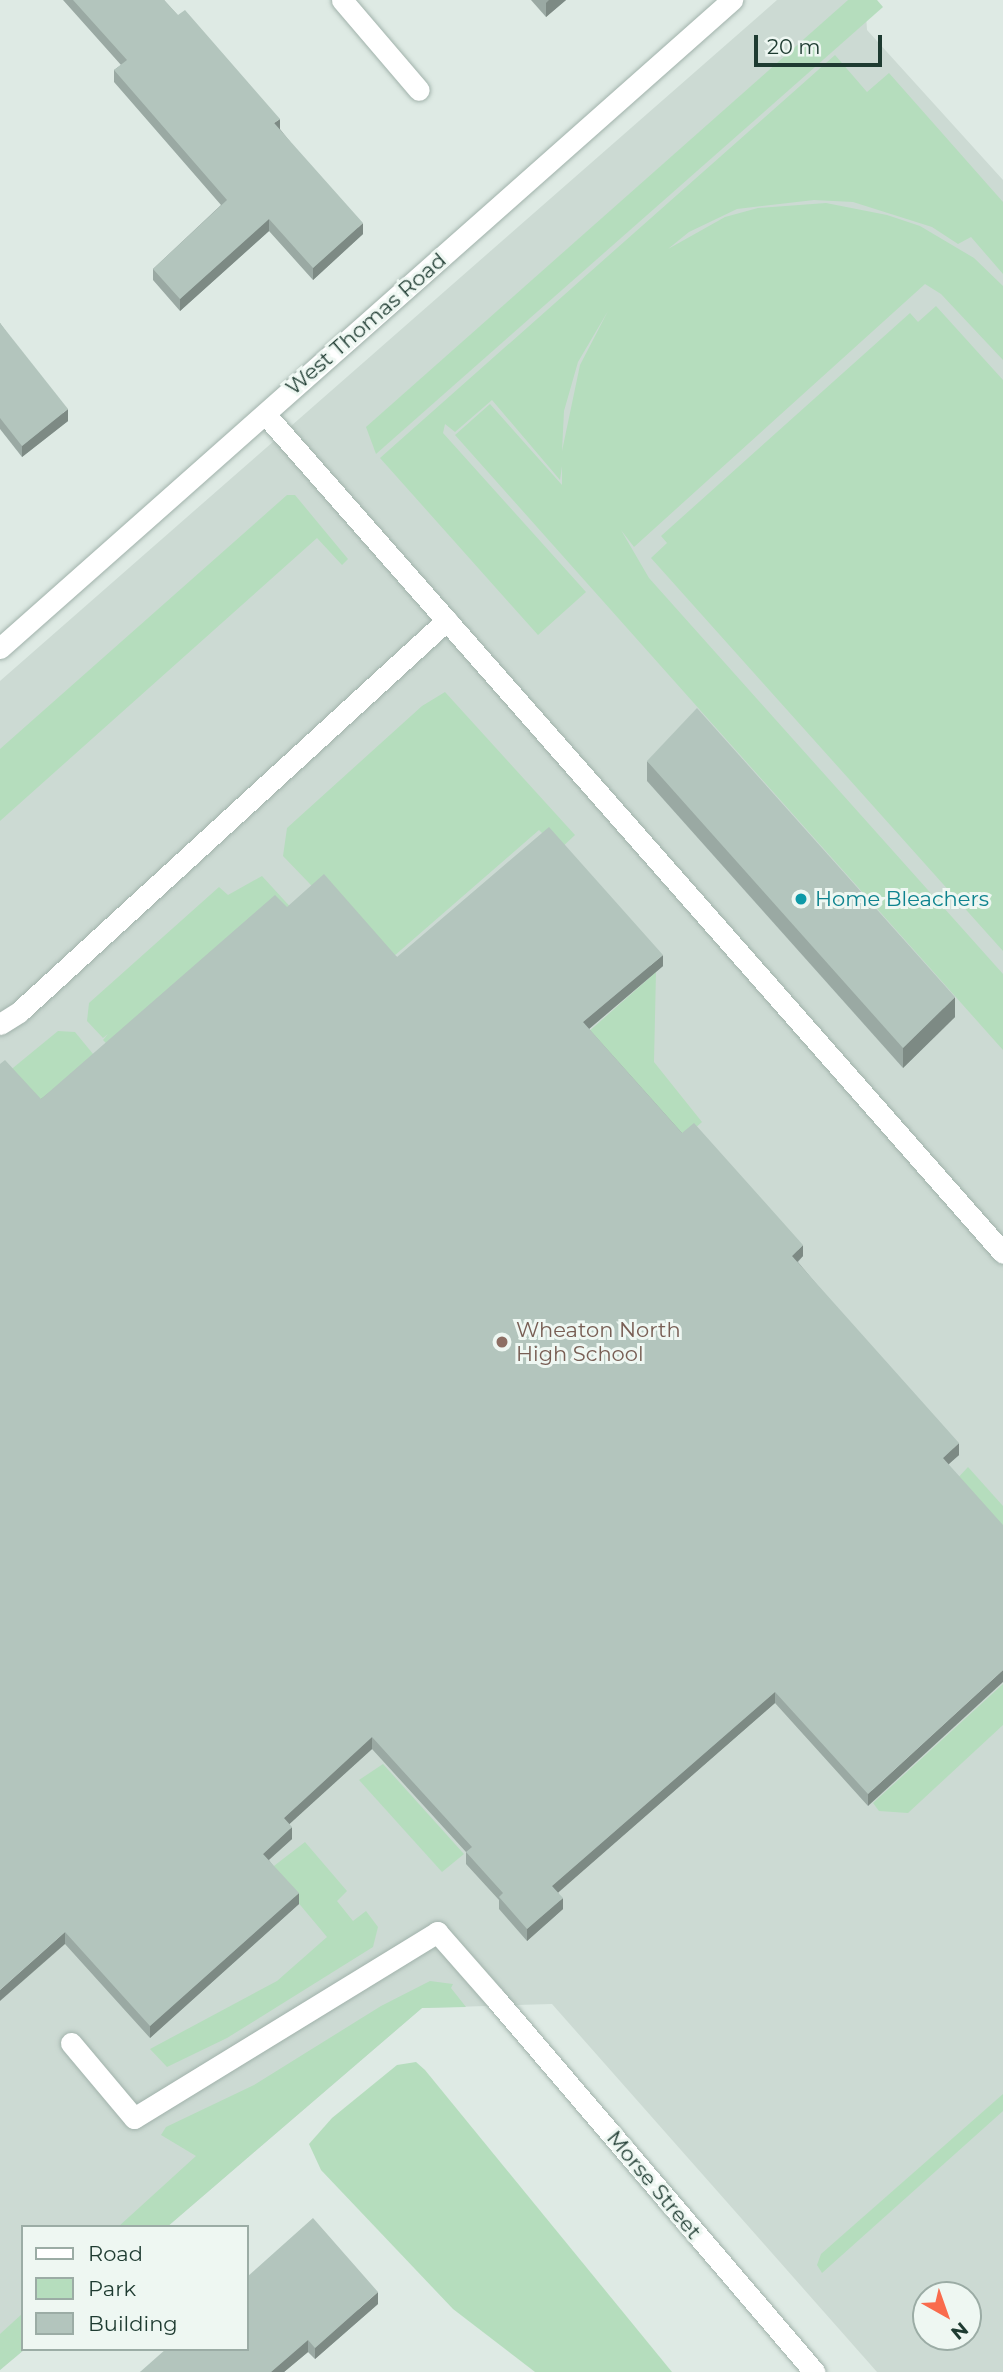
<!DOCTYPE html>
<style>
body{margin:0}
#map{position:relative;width:1003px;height:2372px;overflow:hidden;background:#deeae4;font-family:Montserrat,sans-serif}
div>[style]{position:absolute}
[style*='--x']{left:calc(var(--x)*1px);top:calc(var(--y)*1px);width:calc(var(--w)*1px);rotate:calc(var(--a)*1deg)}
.built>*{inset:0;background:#ccdad3}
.green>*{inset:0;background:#b5ddbd}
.roads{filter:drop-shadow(0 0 2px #a1b2ab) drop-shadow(0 0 2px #a1b2ab)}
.lane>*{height:21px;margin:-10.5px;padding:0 10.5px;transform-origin:10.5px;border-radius:10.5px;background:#fff}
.street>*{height:21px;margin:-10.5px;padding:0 10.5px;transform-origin:10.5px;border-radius:10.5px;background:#fff}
.wall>*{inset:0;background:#9aa9a3}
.shaded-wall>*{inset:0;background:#7d8a84}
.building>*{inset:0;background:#b3c5bd}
.dots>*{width:19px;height:19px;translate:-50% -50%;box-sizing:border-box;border:4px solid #eef7f2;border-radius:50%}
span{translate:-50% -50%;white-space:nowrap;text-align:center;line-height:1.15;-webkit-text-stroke:6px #eef7f2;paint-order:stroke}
.street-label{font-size:21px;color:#1e3b31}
.culture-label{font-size:21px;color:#0d838f}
.left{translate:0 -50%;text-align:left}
.education-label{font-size:21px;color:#785e54}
.legend{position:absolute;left:21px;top:2225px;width:228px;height:126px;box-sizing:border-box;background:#eef7f2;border:2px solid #9baca5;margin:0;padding:9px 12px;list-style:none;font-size:21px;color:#1e3b31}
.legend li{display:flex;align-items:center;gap:14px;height:35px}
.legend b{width:35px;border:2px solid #9baca5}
.north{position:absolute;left:912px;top:2281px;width:70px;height:70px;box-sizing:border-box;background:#eef7f2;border:2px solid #9baca5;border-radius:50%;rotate:140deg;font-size:19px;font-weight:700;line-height:28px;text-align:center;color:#1e3b31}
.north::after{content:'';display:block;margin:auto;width:24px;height:32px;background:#f96b4d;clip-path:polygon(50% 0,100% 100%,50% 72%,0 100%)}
.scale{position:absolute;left:754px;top:35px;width:128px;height:32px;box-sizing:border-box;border:4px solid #1e3b31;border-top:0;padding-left:9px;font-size:21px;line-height:24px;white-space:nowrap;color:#1e3b31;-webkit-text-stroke:5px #eef7f2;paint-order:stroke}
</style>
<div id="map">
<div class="built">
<div style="clip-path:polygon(evenodd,777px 0,865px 0,867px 30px,1003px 180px,1003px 2372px,877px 2372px,552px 2004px,422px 2008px,167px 2227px,23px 2227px,25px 2349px,0 2370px,0 681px,777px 0,926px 2295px,968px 2295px,968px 2337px,926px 2337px,926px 2295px)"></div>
</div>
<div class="green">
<div style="clip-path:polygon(848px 0,877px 0,883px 7px,376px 454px,366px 427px)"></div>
<div style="clip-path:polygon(evenodd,835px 55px,867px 92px,889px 73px,1003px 202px,1003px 274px,971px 237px,958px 244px,932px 227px,853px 202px,814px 200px,737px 209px,689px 232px,668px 249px,725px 217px,758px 208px,826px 203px,887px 215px,920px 226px,974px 258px,1003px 286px,1003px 360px,941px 294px,925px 284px,634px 547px,621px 530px,649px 578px,1003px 974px,1003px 1050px,455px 435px,490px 404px,562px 485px,562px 466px,560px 480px,492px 400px,455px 432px,445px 424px,443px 433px,586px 592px,538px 635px,380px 458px,835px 55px,608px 311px,580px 365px,562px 451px,564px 411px,578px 362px,608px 311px)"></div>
<div style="clip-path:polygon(936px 306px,1003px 380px,1003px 951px,651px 558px,667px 543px,661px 536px,910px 313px,918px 322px)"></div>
<div style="clip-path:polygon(287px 495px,295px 495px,348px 559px,342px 565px,317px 538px,0 821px,0 749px)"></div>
<div style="clip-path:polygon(445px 692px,575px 835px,559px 850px,539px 830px,386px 963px,283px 856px,287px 828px,422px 706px)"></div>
<div style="clip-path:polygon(262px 876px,295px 912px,112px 1049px,103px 1040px,108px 1034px,103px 1038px,87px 1021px,89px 1003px,219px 887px,228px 895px)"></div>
<div style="clip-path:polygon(656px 972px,654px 1062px,702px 1122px,682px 1140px,586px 1034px)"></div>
<div style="clip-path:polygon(58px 1031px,75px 1032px,98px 1060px,41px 1111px,8px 1072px)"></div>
<div style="clip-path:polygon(968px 1467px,1003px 1506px,1003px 1535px,955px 1481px)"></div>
<div style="clip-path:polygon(1003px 1684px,1003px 1725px,908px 1813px,879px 1811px,873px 1803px)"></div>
<div style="clip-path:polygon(383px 1764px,464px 1854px,442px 1872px,359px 1780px)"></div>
<div style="clip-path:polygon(305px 1842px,347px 1891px,337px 1901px,353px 1921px,366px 1911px,378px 1927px,373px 1947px,227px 2038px,167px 2067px,150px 2049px,277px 1981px,327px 1937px,270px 1869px)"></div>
<div style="clip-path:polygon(430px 1981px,453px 1984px,451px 1988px,466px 2007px,422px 2008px,167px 2227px,118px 2227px,196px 2156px,161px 2135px,166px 2127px,254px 2085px,381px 2006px)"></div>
<div style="clip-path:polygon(416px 2062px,425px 2070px,672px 2372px,535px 2372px,453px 2309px,321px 2170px,309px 2144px,332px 2118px,397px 2065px)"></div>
<div style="clip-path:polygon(1003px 2094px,1003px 2111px,822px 2273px,817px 2265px,821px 2254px)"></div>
<div style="clip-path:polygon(23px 2313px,25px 2349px,0 2370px,0 2334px)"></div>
</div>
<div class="roads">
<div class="lane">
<div style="--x:265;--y:414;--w:1117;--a:48.66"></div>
<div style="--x:0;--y:1024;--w:22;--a:-32"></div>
<div style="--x:19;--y:1012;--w:580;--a:-42.49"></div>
<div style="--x:71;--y:2043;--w:98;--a:50"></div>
<div style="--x:134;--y:2118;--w:356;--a:-31.5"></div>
<div style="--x:437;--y:1932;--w:88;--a:48.7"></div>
</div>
<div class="street">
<div style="--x:342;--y:0;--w:118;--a:49.5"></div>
<div style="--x:0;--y:648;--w:978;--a:-41.52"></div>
<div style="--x:495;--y:1998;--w:492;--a:49.5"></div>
</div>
</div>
<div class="wall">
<div style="clip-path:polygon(63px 0,164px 0,280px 129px,363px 234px,313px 280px,269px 231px,180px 311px,153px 280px,153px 269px,221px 205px,114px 82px,114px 70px,121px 65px)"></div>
<div style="clip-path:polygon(531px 0,566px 0,546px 17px)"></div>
<div style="clip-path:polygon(0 323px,68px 421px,22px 457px,0 429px)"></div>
<div style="clip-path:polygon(647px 761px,955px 1017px,903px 1068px,647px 781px)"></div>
<div style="clip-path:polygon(287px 907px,397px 957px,663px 966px,589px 1029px,682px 1133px,803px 1256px,798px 1262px,959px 1455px,949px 1464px,868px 1806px,775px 1703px,558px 1892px,563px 1909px,527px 1941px,499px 1909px,499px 1900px,466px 1864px,466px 1852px,372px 1749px,289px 1824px,292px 1839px,269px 1860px,299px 1904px,150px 2038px,65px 1944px,41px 1099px)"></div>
<div style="clip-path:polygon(378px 2304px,315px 2359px,308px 2352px,284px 2372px,140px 2372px)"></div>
</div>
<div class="shaded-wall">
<div style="clip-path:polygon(549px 0,566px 0,546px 17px,546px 3px)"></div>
<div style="clip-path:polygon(280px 119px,280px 130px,274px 123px)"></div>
<div style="clip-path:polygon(269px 219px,269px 231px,180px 311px,180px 299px)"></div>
<div style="clip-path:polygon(363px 223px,363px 234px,313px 280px,313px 268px)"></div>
<div style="clip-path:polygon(68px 409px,68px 421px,22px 457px,22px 446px)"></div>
<div style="clip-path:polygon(663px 955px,663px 966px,583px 1034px,583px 1022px)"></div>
<div style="clip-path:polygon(955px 997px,955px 1017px,903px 1068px,903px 1048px)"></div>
<div style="clip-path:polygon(803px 1245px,803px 1256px,792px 1267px,792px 1256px)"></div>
<div style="clip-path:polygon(959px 1443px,959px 1455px,943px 1469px,943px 1458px)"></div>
<div style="clip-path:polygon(1003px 1670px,1003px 1682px,868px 1806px,868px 1794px)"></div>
<div style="clip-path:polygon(775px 1692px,775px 1703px,552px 1898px,552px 1886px)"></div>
<div style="clip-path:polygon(372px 1737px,372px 1749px,284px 1829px,284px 1818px)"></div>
<div style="clip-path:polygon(292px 1827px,292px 1839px,263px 1865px,263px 1854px)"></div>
<div style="clip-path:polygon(299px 1893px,299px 1904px,150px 2038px,150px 2026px)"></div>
<div style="clip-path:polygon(563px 1898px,563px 1909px,527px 1941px,527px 1929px)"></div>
<div style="clip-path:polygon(65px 1932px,65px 1944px,0 2001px,0 1990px)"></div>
<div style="clip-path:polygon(378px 2292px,378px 2304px,315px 2359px,315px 2348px)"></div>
<div style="clip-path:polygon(308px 2340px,308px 2352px,284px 2372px,271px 2372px)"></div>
</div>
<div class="building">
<div style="clip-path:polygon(73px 0,164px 0,178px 15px,185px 10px,280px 119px,274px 123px,363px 223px,313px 268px,269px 219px,180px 299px,153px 269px,227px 200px,114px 70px,127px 60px)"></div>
<div style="clip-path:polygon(0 323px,68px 409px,22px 446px,0 418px)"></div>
<div style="clip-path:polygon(697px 708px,955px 997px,903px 1048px,647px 761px)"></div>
<div style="clip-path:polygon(549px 827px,663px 955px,583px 1022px,682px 1133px,694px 1123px,803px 1245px,792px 1256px,959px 1443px,943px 1458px,1003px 1525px,1003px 1670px,868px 1794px,775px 1692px,552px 1886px,563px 1898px,527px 1929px,499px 1897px,503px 1893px,466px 1852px,472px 1847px,372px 1737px,284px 1818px,292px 1827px,263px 1854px,299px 1893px,150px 2026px,65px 1932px,0 1990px,0 1064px,5px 1060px,41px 1099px,275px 895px,287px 907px,324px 874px,397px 957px)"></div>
<div style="clip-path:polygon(313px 2218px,378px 2292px,315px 2348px,308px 2340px,271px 2372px,140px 2372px,166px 2349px,247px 2349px,247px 2277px)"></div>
</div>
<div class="dots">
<div style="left:801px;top:899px;background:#0f9aa8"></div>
<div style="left:502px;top:1342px;background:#8d6e63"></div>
</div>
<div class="street-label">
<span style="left:366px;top:324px;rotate:-41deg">West Thomas Road</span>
<span style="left:654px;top:2185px;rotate:50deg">Morse Street</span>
</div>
<div class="culture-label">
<span class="left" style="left:815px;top:899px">Home Bleachers</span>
</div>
<div class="education-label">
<span class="left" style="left:516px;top:1342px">Wheaton North<br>High School</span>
</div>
<ul class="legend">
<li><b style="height:9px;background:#fff"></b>Road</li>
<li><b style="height:19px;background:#b5ddbd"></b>Park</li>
<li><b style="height:19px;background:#b3c5bd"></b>Building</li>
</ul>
<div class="north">N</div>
<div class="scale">20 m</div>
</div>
